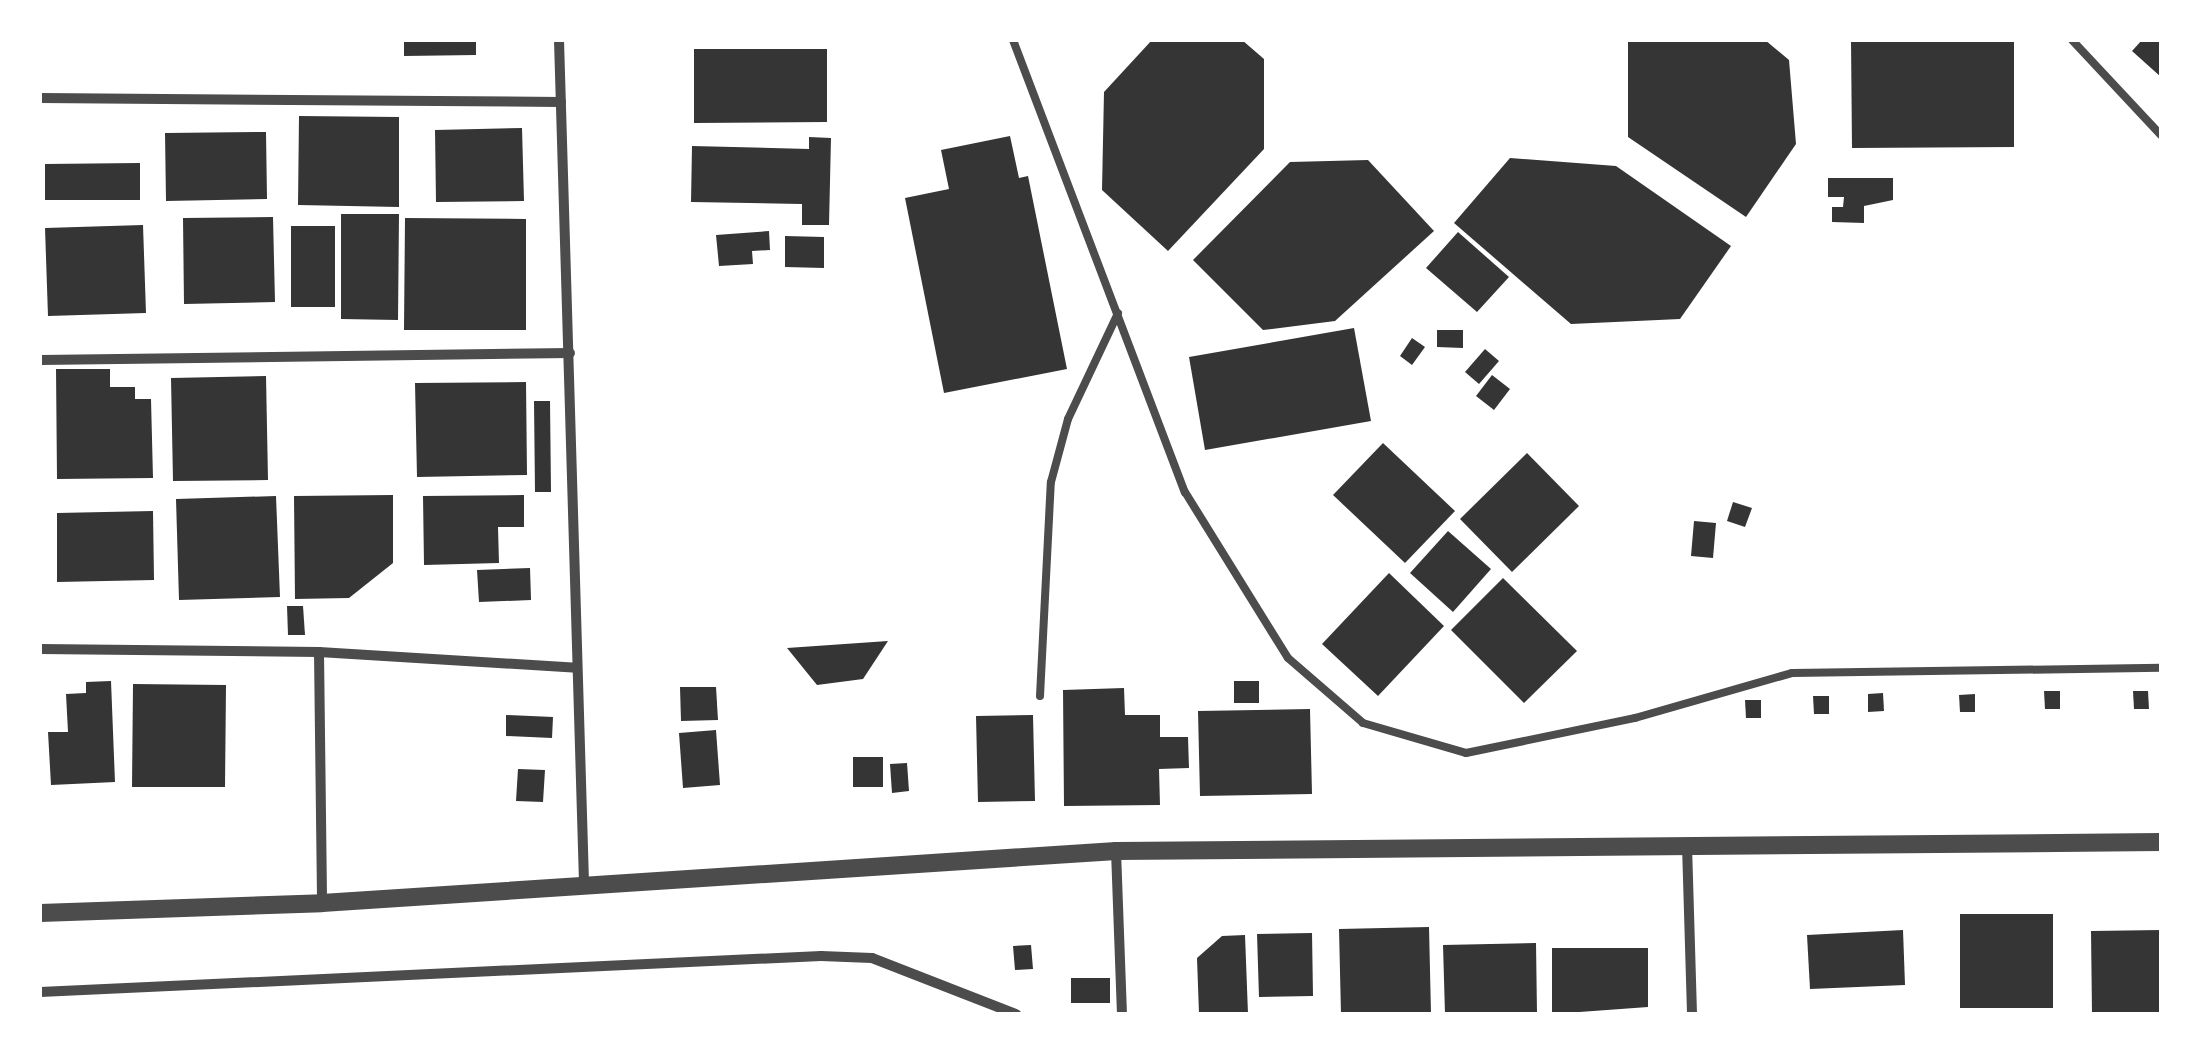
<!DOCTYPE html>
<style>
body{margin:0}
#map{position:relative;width:2201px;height:1054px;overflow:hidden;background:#fff;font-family:"Alegreya Sans",sans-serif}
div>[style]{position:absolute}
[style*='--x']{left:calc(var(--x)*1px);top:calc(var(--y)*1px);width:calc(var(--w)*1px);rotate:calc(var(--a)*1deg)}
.building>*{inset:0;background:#353535}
.service>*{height:8px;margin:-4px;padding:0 4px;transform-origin:4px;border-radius:4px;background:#4c4c4c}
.minor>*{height:10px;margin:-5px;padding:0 5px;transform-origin:5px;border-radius:5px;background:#4c4c4c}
.tertiary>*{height:18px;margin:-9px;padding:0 9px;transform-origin:9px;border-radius:9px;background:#4c4c4c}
span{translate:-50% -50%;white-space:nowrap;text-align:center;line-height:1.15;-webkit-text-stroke:10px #fff;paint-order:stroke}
.frame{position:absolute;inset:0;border:42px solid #fff;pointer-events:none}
</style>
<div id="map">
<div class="building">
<div style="clip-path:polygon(404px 40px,476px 40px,476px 55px,404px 56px)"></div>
<div style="clip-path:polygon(1152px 40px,1242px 40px,1264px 59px,1264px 149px,1168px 251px,1102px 190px,1104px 92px)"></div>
<div style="clip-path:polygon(1628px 40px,1765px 40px,1789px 60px,1796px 144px,1746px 217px,1628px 137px)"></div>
<div style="clip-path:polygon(1851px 40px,2014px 40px,2014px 147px,1852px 148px)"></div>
<div style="clip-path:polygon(2142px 40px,2161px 40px,2161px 77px,2132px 51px)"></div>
<div style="clip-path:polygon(694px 49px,827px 49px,827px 122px,694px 123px)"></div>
<div style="clip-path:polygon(299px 116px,399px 117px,399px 207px,298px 205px)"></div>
<div style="clip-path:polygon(522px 128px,524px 201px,436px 202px,435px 130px)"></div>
<div style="clip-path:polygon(266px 132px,267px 199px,166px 201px,165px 133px)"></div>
<div style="clip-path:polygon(1010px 136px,1019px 178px,1028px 176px,1067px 369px,944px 393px,905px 198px,949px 189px,941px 150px)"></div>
<div style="clip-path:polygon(809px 137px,831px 138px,829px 225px,802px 225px,802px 204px,691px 202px,692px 146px,809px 149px)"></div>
<div style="clip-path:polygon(1510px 158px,1616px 166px,1731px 246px,1680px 319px,1571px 324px,1454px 223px)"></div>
<div style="clip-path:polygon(1368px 160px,1434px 231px,1335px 321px,1263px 330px,1193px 260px,1290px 162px)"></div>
<div style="clip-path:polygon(140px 163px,140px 200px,45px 200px,45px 164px)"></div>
<div style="clip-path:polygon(1828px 178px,1893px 178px,1893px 200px,1864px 206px,1864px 223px,1832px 222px,1832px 207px,1843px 207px,1844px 197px,1828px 197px)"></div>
<div style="clip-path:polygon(341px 214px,399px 214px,398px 320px,341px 319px)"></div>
<div style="clip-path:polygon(273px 217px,275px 302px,184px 304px,183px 218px)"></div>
<div style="clip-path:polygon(405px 218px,526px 219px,526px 330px,404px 330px)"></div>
<div style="clip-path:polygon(143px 225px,146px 313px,48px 316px,45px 228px)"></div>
<div style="clip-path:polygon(291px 226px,335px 226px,335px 307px,291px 307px)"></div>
<div style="clip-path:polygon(769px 231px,770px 250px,752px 251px,753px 264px,719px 266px,716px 235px)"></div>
<div style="clip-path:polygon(1458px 232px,1509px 277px,1477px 312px,1426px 268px)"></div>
<div style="clip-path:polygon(785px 236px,824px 237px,824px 268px,785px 267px)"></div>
<div style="clip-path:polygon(1354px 328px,1371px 421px,1205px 450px,1189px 357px)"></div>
<div style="clip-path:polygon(1437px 330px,1463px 330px,1463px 348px,1437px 347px)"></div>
<div style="clip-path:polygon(1412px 338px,1425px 347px,1412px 365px,1400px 356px)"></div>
<div style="clip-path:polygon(1485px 349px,1499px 361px,1479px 384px,1465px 372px)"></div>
<div style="clip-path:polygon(56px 369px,110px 369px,110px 387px,135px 387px,135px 399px,151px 399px,153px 478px,57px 479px)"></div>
<div style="clip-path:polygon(1492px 375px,1510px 389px,1494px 410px,1476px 396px)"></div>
<div style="clip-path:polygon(266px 376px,268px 480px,173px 481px,171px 378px)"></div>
<div style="clip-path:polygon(526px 382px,527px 475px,417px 477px,415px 383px)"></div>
<div style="clip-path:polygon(534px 401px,550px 401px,551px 492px,535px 492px)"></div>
<div style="clip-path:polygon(1383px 443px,1455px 511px,1405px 563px,1333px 495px)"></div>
<div style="clip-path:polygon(1527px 453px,1579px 506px,1512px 572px,1460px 519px)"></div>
<div style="clip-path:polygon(393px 495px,393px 563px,349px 598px,295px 599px,294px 496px)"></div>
<div style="clip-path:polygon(524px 495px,524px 527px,498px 527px,499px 563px,424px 565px,423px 496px)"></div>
<div style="clip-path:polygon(276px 496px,280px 597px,179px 600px,176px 499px)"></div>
<div style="clip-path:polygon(1733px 502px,1752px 508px,1745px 527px,1727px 521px)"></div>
<div style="clip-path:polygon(153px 511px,154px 580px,57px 582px,57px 513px)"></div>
<div style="clip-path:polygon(1694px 521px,1716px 523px,1713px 558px,1691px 556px)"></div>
<div style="clip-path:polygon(1448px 531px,1491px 569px,1453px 612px,1410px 573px)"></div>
<div style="clip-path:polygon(530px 568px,531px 600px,479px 602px,477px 570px)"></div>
<div style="clip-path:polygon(1389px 573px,1444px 626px,1378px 696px,1322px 644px)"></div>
<div style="clip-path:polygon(1503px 578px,1577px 651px,1524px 703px,1451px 630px)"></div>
<div style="clip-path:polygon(287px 606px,303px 606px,305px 635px,288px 635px)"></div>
<div style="clip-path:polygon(888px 641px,863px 679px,817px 685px,787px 648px)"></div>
<div style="clip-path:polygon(111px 681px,115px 782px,51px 785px,48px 732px,68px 732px,66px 694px,86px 693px,86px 682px)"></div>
<div style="clip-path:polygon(1234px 681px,1259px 681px,1259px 703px,1234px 703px)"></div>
<div style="clip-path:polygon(133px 684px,226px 685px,225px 787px,132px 787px)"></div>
<div style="clip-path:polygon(680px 687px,716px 687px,718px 720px,681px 721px)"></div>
<div style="clip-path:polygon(1124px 688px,1125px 715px,1160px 715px,1160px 737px,1188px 737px,1189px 768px,1159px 769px,1160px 805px,1064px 806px,1063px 690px)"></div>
<div style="clip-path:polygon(2044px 691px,2060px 691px,2060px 709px,2045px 709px)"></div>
<div style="clip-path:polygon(2133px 691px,2148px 691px,2149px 709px,2134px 709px)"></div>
<div style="clip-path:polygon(1883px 693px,1884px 711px,1868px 712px,1868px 694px)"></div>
<div style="clip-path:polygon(1975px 694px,1975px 712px,1960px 712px,1959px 695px)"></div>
<div style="clip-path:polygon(1813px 696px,1829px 696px,1829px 714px,1814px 714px)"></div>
<div style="clip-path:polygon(1745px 700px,1761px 700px,1761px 718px,1746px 718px)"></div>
<div style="clip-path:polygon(1310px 709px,1312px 794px,1200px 796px,1198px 711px)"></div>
<div style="clip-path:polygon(506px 715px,553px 717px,552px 738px,506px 736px)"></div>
<div style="clip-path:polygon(1033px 715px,1035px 801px,978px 802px,976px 716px)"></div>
<div style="clip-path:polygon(716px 730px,720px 785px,683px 788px,679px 733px)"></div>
<div style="clip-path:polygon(853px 757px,883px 757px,883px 787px,853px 787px)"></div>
<div style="clip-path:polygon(907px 763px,909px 791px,892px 793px,890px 764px)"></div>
<div style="clip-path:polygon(518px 769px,545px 770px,543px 802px,516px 801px)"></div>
<div style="clip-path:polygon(1960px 914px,2053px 914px,2053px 1008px,1960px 1008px)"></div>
<div style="clip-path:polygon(1429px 927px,1431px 1014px,1341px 1014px,1339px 929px)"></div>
<div style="clip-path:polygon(1903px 930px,1905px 985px,1810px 989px,1807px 935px)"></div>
<div style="clip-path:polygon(2161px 930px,2161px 1014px,2092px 1014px,2091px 931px)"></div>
<div style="clip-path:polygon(1312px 933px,1313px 996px,1259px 997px,1257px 934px)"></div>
<div style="clip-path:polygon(1245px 935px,1248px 1014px,1199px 1014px,1197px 958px,1222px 936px)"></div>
<div style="clip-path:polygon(1536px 943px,1537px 1014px,1445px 1014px,1443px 945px)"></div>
<div style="clip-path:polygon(1031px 945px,1033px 969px,1015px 970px,1013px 946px)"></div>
<div style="clip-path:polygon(1552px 948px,1648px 948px,1648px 1007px,1552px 1014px)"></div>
<div style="clip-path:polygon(1071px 978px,1110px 978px,1110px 1003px,1071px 1003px)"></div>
</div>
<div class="service">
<div style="--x:1013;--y:40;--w:484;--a:69.2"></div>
<div style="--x:1185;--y:492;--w:195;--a:58.2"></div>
<div style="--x:1288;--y:658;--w:99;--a:40.9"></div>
<div style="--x:1363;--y:723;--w:107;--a:16.2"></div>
<div style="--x:1466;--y:753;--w:173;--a:-11.7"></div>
<div style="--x:1635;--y:718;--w:163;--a:-16"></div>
<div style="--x:1792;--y:673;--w:369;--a:-0.8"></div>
<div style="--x:2072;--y:40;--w:130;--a:46.9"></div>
<div style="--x:1040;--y:696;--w:214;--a:-87.1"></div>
<div style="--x:1051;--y:482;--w:65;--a:-74.9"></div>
<div style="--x:1068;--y:419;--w:117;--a:-64.7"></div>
</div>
<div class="minor">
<div style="--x:559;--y:40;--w:842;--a:88.3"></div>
<div style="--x:40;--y:98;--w:521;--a:0.44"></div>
<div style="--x:40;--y:360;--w:530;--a:-0.76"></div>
<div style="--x:40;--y:649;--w:279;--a:0.6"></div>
<div style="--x:319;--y:652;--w:258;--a:3.5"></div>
<div style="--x:319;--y:652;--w:251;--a:89.3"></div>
<div style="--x:1687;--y:845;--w:169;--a:88.3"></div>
<div style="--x:1116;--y:851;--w:163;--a:87.9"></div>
<div style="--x:40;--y:992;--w:782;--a:-2.64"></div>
<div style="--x:821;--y:956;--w:51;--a:2.2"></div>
<div style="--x:872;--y:958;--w:155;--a:21.3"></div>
</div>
<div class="tertiary">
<div style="--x:40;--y:913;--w:282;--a:-2"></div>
<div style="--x:322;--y:903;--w:796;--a:-3.75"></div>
<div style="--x:1116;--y:851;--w:1045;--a:-0.49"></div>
</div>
<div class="frame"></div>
</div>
